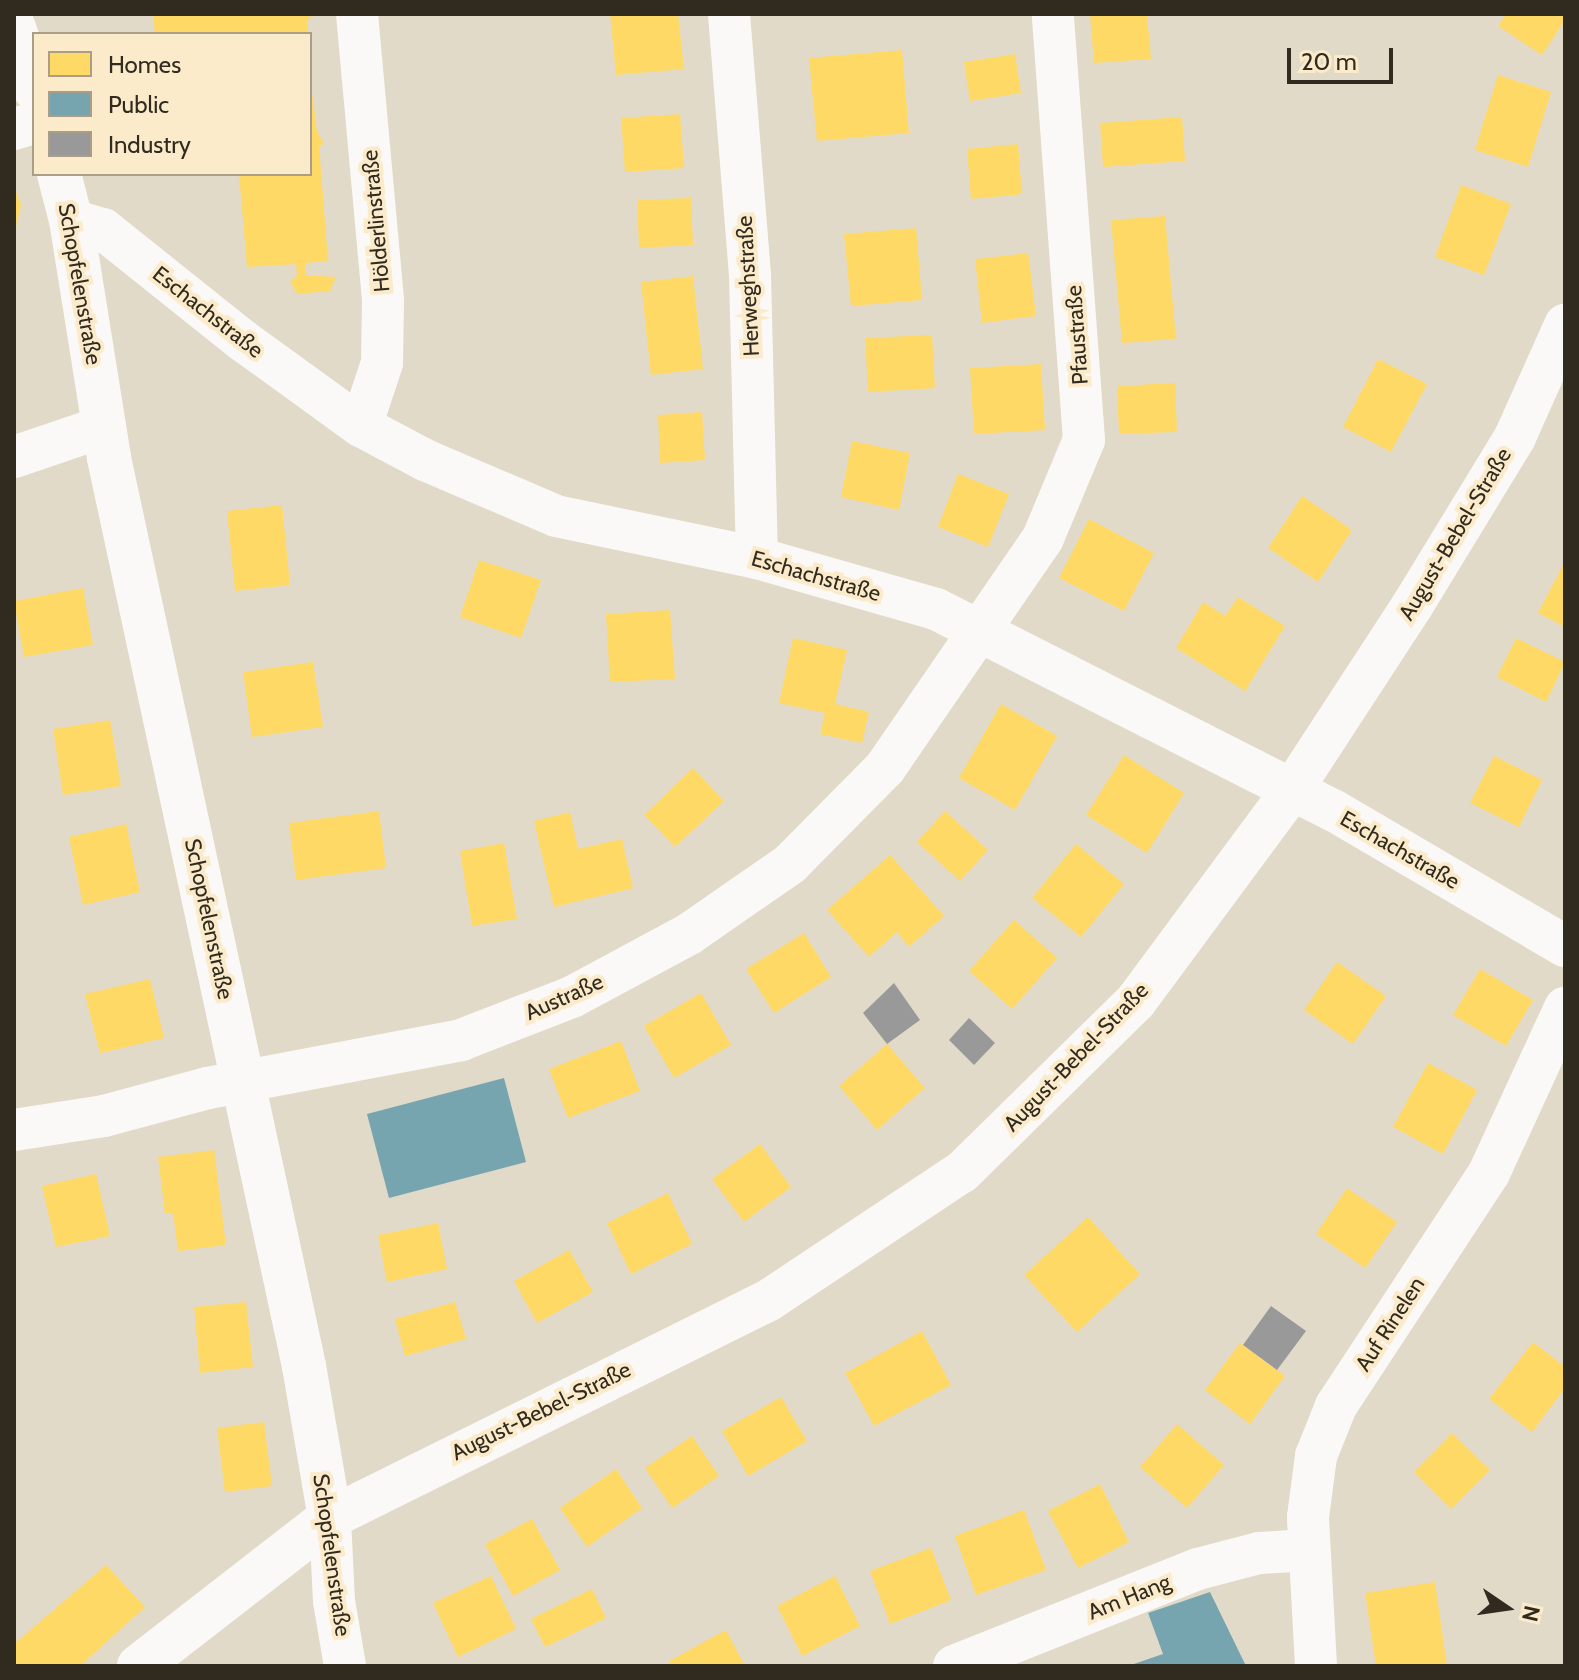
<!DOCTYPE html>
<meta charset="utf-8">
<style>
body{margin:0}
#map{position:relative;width:1579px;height:1680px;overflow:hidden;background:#e2dac8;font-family:Cabin,sans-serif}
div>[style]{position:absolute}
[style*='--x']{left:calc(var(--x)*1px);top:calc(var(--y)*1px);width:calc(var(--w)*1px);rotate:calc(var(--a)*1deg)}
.homes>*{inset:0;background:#ffd966}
.public>*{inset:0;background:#76a5af}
.industry>*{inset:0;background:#999}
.minor>*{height:42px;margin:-21px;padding:0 21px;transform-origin:21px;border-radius:21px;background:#fbf9f7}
.tertiary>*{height:44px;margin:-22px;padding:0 22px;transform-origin:22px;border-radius:22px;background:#fbf9f7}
span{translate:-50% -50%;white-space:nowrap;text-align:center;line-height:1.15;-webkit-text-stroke:8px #fbebcb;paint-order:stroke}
.street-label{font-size:22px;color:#312b1f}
.frame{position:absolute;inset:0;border:16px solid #312b1f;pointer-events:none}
.legend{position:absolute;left:32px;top:32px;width:280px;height:144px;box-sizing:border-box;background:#fbebcb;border:2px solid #aa9e86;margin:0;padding:10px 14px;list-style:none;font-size:24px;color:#312b1f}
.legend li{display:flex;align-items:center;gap:16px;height:40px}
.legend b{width:40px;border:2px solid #aa9e86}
.north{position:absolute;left:1467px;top:1568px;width:80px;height:80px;-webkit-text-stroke:6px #fbebcb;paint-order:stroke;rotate:103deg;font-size:22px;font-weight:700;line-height:32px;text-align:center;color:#312b1f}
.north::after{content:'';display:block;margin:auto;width:28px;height:36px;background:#312b1f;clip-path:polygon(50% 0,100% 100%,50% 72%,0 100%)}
.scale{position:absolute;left:1287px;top:48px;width:106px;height:36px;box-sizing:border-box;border:4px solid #312b1f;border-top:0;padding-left:10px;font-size:24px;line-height:28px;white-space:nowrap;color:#312b1f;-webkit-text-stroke:6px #fbebcb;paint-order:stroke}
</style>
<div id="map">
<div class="homes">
<div style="clip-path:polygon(153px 14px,311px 14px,312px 16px,307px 19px,308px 34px,155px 34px)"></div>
<div style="clip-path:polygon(610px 14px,678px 14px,684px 69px,616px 75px)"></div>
<div style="clip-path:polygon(1090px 14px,1147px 14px,1151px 59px,1094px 63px)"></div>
<div style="clip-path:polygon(1506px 14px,1565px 14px,1565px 20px,1542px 55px,1498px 26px)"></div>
<div style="clip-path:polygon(902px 50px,909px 133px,817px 141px,809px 58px)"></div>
<div style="clip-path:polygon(1015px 54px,1021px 93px,970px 101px,964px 62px)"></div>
<div style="clip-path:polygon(1498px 75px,1551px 92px,1528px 167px,1475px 150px)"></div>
<div style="clip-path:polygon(310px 78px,317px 131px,324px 144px,319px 146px,328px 261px,305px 263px,306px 275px,336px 277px,330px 291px,297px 294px,290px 281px,297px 276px,296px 264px,247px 267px,239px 174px,310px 174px)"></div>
<div style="clip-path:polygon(680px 114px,684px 168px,625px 172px,621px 118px)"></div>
<div style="clip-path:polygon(1182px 117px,1185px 161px,1103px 167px,1100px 123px)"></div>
<div style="clip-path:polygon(1018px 144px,1022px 194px,971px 199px,967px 149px)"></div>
<div style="clip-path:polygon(1461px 185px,1511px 204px,1484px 275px,1435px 257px)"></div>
<div style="clip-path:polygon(14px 186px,21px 205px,15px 231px,14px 231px)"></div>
<div style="clip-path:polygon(691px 198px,693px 245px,639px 248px,637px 200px)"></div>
<div style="clip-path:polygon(1165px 216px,1176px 339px,1122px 343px,1111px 220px)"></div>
<div style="clip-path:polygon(916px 228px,922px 300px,851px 306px,844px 234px)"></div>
<div style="clip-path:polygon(1028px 253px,1036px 316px,982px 323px,975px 259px)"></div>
<div style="clip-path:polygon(693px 276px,703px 369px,651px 375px,641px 282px)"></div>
<div style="clip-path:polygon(932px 335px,935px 388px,868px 392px,865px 338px)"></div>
<div style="clip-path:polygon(1378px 359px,1427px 384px,1391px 452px,1343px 427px)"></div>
<div style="clip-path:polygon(1041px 364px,1045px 430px,974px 434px,970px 368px)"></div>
<div style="clip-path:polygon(1175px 383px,1177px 432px,1119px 434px,1117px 386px)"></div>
<div style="clip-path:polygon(702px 412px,705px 460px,660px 463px,658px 415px)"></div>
<div style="clip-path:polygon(852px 441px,910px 453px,899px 510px,841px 497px)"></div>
<div style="clip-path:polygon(958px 474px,1009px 494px,988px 547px,938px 527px)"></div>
<div style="clip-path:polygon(1302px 496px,1352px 530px,1318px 582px,1268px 548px)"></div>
<div style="clip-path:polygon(282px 505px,290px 585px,235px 591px,227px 511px)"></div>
<div style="clip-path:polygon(1089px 519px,1154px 553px,1124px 611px,1059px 578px)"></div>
<div style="clip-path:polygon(479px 560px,541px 580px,521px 638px,460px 617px)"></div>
<div style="clip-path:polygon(1565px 561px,1565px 627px,1538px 613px)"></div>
<div style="clip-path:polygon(83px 588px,93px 645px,24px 657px,14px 601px)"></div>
<div style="clip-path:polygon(1238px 597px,1285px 626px,1245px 691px,1176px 648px,1203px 602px,1225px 616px)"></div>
<div style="clip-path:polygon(670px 610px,675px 679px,610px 682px,606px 614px)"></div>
<div style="clip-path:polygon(793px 638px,847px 650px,835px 704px,869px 712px,862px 743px,820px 734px,825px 713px,779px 703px)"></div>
<div style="clip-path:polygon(1516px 638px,1565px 662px,1546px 702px,1497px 677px)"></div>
<div style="clip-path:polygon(313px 662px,323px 727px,252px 737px,243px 672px)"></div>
<div style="clip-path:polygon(1001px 704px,1057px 736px,1015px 810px,959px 778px)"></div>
<div style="clip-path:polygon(110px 720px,121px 786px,63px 795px,53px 729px)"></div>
<div style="clip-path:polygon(1124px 755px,1184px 793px,1147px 853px,1086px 815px)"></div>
<div style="clip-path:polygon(1494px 756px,1542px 780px,1519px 827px,1470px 803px)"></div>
<div style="clip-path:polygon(693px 768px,724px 801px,675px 847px,644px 815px)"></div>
<div style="clip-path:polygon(379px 811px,386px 868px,296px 880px,289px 823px)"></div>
<div style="clip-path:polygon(945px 811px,988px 850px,960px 881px,917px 842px)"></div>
<div style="clip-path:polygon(570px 812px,578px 849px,622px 839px,633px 888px,554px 907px,534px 821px)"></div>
<div style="clip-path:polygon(126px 824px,140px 892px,83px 905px,69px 837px)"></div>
<div style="clip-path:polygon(504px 843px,517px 919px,472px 926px,460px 851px)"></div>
<div style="clip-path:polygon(1076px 844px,1124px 884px,1081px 937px,1032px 898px)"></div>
<div style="clip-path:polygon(890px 855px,944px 916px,909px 947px,897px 932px,869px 957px,827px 910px)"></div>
<div style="clip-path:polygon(1014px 920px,1057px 958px,1012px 1009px,969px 971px)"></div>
<div style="clip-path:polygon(804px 933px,831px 977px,774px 1013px,746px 969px)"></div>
<div style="clip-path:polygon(1337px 962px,1386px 996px,1353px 1044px,1304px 1010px)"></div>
<div style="clip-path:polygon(1480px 969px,1533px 1000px,1506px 1046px,1453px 1015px)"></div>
<div style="clip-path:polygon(150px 979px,164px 1038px,100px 1053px,85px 994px)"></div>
<div style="clip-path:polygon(701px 993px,731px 1045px,674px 1078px,644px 1026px)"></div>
<div style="clip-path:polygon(621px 1041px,640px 1091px,568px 1118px,549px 1069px)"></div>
<div style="clip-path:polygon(887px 1044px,925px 1088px,877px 1130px,839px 1086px)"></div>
<div style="clip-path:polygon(1428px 1063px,1477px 1090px,1443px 1154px,1393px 1127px)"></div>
<div style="clip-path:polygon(760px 1144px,791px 1187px,744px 1222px,712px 1179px)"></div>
<div style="clip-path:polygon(214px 1150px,226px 1245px,178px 1251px,173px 1213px,165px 1214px,158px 1157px)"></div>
<div style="clip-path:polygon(96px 1174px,110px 1236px,56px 1247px,42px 1186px)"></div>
<div style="clip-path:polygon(1347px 1188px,1397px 1222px,1365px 1268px,1316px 1234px)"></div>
<div style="clip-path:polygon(668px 1193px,692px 1244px,631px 1274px,607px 1223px)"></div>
<div style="clip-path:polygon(1088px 1217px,1140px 1274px,1077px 1332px,1024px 1275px)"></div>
<div style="clip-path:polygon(438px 1223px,447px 1269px,387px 1282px,378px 1235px)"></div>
<div style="clip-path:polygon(569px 1250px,593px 1292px,537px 1323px,514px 1281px)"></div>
<div style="clip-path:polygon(246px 1302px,253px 1367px,200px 1373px,194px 1307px)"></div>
<div style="clip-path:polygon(455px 1302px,466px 1339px,405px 1356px,395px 1319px)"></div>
<div style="clip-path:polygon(922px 1331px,951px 1385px,874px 1426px,845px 1373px)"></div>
<div style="clip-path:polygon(1533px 1342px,1565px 1367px,1565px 1388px,1532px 1432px,1489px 1399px)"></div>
<div style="clip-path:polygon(1240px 1343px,1285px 1376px,1250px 1424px,1205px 1390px)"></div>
<div style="clip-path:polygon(781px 1397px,807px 1441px,748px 1476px,722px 1431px)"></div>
<div style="clip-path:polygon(264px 1422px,272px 1486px,225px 1492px,217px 1428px)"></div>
<div style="clip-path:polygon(1177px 1424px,1224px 1465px,1187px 1508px,1140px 1467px)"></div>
<div style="clip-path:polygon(1452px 1433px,1490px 1470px,1451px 1509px,1414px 1472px)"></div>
<div style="clip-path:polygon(692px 1436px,719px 1476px,672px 1508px,645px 1468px)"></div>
<div style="clip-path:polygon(616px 1469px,642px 1508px,587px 1547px,560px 1508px)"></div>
<div style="clip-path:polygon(1100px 1484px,1129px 1542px,1078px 1568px,1048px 1511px)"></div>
<div style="clip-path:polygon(1024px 1510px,1046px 1570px,976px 1595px,955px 1536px)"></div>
<div style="clip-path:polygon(532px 1519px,560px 1570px,513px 1596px,485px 1544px)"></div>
<div style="clip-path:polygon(931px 1548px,951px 1600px,890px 1624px,870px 1571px)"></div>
<div style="clip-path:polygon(106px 1565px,145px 1607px,80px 1666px,14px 1666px,14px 1644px)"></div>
<div style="clip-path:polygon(491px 1576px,516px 1629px,458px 1657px,433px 1603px)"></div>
<div style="clip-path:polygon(835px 1576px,860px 1626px,802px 1656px,777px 1606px)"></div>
<div style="clip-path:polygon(1435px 1582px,1447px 1666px,1376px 1666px,1365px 1593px)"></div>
<div style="clip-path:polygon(592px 1589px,606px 1618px,545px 1647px,531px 1619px)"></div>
<div style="clip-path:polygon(726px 1630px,745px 1666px,672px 1666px,669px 1661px)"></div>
</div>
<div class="public">
<div style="clip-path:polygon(504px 1078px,526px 1162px,389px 1198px,367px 1114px)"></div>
<div style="clip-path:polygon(1210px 1592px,1246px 1666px,1128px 1666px,1163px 1654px,1148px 1613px)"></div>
</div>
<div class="industry">
<div style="clip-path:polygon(894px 983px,920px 1020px,887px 1044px,863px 1013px)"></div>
<div style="clip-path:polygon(969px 1018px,995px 1043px,974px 1065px,949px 1040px)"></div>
<div style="clip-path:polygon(1271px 1306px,1306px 1331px,1277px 1370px,1243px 1345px)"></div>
</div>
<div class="minor">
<div style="--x:357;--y:14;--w:288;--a:84.8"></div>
<div style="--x:383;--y:301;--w:62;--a:90.9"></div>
<div style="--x:382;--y:363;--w:66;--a:108.4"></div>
<div style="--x:729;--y:14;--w:261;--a:85.4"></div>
<div style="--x:750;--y:274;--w:284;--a:88.6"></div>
<div style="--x:14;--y:129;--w:21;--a:-17"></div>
<div style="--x:71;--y:220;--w:33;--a:16"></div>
<div style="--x:103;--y:229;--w:178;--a:38.6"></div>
<div style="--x:242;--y:340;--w:147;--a:35.9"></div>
<div style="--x:361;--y:426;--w:72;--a:28"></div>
<div style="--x:425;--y:460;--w:142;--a:23.1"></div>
<div style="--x:556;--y:516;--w:205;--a:11.8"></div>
<div style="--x:757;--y:558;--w:186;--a:15.9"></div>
<div style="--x:936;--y:609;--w:445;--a:26.9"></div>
<div style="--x:1333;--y:810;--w:269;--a:30.4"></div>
<div style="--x:14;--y:457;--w:96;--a:-18.8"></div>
<div style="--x:14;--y:1130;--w:91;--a:-8.8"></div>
<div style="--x:104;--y:1116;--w:108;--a:-15.1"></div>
<div style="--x:208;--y:1088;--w:258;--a:-10.7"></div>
<div style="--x:461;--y:1040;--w:119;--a:-21.2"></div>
<div style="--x:572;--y:997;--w:133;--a:-28.3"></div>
<div style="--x:689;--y:934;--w:123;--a:-34.7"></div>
<div style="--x:790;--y:864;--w:135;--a:-45.3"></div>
<div style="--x:885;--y:768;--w:279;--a:-55.5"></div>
<div style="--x:1043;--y:538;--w:106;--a:-67.3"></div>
<div style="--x:1084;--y:440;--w:427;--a:-94.2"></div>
<div style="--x:345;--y:1666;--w:66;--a:-99.6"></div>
<div style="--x:334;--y:1601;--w:83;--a:-92.8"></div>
<div style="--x:330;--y:1518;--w:490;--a:-26.4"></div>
<div style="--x:769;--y:1300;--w:232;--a:-33.6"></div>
<div style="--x:962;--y:1172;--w:244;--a:-44.5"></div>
<div style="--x:1136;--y:1001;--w:262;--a:-53.5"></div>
<div style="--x:1292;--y:790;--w:220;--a:-56.9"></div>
<div style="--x:1412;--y:606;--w:198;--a:-58.6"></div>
<div style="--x:1515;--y:437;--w:123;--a:-65.9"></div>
<div style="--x:954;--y:1666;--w:263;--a:-21.7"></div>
<div style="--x:1198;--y:1569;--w:63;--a:-14.7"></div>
<div style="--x:1259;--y:1553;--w:50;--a:-3.4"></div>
<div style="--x:1316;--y:1666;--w:149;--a:-93.1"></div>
<div style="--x:1308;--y:1517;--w:62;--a:-82.5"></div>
<div style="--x:1316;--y:1456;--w:54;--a:-68.2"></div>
<div style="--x:1336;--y:1406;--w:279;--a:-56.7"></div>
<div style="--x:1489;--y:1173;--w:182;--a:-65.3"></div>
</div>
<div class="tertiary">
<div style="--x:14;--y:28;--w:63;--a:71.6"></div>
<div style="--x:59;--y:174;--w:48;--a:75.4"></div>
<div style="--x:71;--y:220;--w:241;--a:80.9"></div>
<div style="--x:109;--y:458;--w:929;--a:77.88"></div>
<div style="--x:304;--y:1366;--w:154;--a:80.3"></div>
<div style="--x:330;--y:1518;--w:242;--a:142.2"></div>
</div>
<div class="street-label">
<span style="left:376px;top:221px;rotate:-95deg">Hölderlinstraße</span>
<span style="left:80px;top:284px;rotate:80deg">Schopfelenstraße</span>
<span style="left:748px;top:286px;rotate:-93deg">Herweghstraße</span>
<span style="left:208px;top:312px;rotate:38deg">Eschachstraße</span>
<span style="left:1077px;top:335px;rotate:-94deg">Pfaustraße</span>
<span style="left:1455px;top:534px;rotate:-59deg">August-Bebel-Straße</span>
<span style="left:816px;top:576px;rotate:16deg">Eschachstraße</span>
<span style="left:1400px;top:850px;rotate:30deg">Eschachstraße</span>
<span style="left:209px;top:919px;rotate:78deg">Schopfelenstraße</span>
<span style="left:564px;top:997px;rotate:-24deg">Austraße</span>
<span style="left:1076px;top:1057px;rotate:-46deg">August-Bebel-Straße</span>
<span style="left:1390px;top:1324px;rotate:-57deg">Auf Rinelen</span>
<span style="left:541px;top:1411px;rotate:-26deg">August-Bebel-Straße</span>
<span style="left:332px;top:1555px;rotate:82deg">Schopfelenstraße</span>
<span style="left:1129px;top:1597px;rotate:-22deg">Am Hang</span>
</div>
<div class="frame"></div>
<ul class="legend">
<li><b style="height:22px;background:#ffd966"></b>Homes</li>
<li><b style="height:22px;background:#76a5af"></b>Public</li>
<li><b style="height:22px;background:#999"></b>Industry</li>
</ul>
<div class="north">N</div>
<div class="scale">20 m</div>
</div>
